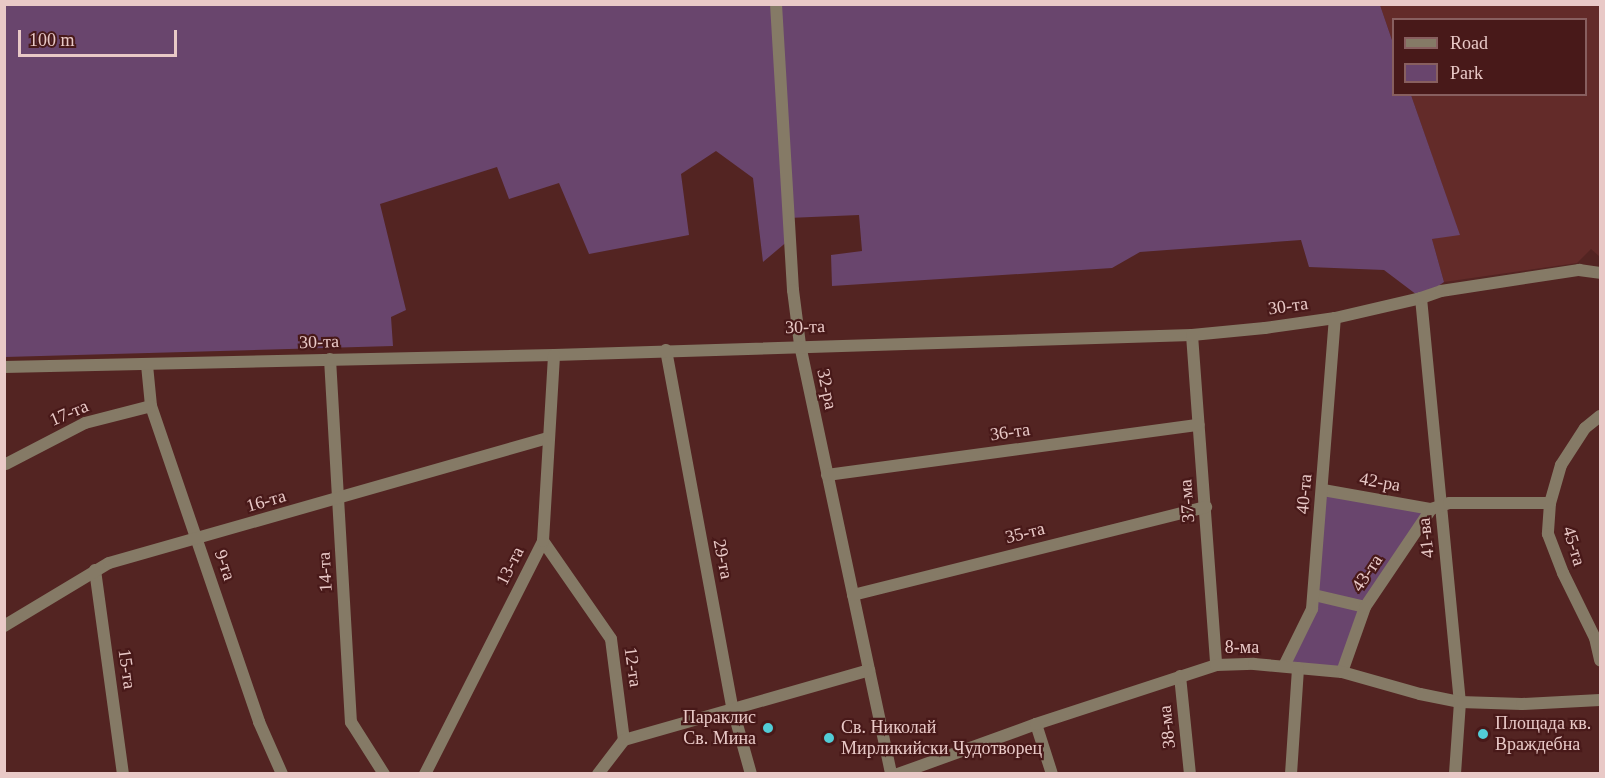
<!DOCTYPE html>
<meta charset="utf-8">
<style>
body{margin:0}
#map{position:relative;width:1605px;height:778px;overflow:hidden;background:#532422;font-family:"Times New Roman",serif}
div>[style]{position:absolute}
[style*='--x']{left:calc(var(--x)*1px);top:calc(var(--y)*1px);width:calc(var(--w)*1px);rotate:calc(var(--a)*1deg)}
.built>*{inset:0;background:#632b29}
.green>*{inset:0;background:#69456d}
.minor>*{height:12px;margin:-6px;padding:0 6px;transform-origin:6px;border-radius:6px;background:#857a66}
.dots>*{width:16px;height:16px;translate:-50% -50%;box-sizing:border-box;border:3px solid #481919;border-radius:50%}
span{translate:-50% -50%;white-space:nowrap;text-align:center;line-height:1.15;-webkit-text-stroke:4.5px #481919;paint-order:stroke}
.street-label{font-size:18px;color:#e9c9c7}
.poi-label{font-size:18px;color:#e9c9c7}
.right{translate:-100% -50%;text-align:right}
.left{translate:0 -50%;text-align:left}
.frame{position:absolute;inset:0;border:6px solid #e9c9c7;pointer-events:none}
.legend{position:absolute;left:1392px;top:18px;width:195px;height:78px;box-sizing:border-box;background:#481919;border:2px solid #885f5f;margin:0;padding:8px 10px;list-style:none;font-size:18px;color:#e9c9c7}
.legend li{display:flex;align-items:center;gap:12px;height:30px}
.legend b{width:30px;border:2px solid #885f5f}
.scale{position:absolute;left:18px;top:30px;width:159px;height:27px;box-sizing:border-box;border:3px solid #e9c9c7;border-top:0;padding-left:8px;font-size:18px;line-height:21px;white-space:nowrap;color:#e9c9c7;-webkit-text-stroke:4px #481919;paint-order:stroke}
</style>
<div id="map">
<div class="built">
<div style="clip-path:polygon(1380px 5px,1600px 5px,1600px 257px,1591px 249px,1577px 263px,1444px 282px,1432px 239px,1459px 234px,1411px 95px,1586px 94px,1586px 20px,1394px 20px,1393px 43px)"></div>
</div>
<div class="green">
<div style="clip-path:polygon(4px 5px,1380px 5px,1393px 43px,1394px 94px,1411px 95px,1460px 235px,1432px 239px,1444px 282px,1421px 298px,1384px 270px,1309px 267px,1301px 240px,1140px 252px,1112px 268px,832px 286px,831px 255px,862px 251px,859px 215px,788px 218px,789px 240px,763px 262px,753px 178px,716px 151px,681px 174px,689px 235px,589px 254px,559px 183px,509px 199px,497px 167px,380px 204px,406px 310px,391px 317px,393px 346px,5px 357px)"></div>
<div style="clip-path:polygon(1323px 490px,1431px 509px,1365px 607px,1342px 672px,1284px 666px,1305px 626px)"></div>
</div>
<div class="minor">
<div style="--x:776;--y:4;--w:287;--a:86.6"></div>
<div style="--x:793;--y:290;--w:55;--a:82.7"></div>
<div style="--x:800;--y:345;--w:439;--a:78"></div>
<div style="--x:1421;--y:298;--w:406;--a:84.5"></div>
<div style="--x:1460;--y:702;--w:72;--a:94"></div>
<div style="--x:1192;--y:335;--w:331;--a:85.8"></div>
<div style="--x:666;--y:350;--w:366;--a:79.5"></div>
<div style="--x:733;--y:710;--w:66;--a:74.3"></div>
<div style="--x:330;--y:359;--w:364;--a:86.7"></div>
<div style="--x:351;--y:722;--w:62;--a:57.6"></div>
<div style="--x:147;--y:365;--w:41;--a:84.4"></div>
<div style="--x:151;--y:406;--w:334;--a:71.1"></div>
<div style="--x:259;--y:722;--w:57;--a:66.1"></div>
<div style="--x:4;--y:367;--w:550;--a:-1.25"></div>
<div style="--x:554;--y:355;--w:638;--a:-1.8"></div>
<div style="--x:1192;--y:335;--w:73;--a:-5.5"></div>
<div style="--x:1265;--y:328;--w:71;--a:-8.1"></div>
<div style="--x:1335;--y:318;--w:88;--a:-13.1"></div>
<div style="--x:1421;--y:298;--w:21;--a:-19"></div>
<div style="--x:1441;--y:291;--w:140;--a:-8.7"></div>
<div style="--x:1579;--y:270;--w:21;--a:8"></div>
<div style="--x:1600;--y:416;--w:19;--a:141"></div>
<div style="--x:1585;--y:428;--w:44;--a:123"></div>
<div style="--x:1561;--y:465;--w:40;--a:106"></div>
<div style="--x:1550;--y:503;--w:31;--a:94"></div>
<div style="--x:1548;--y:534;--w:42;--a:69"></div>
<div style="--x:1563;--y:573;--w:72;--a:63.8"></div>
<div style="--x:1595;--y:638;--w:23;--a:77"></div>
<div style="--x:6;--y:464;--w:89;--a:-27.4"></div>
<div style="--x:85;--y:423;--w:68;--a:-14.4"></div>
<div style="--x:827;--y:475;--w:375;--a:-7.7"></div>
<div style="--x:1323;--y:490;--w:110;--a:10"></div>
<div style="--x:543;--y:541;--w:119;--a:55.2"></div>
<div style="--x:611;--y:639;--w:102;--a:82.7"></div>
<div style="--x:624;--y:740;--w:43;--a:127.4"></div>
<div style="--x:95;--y:570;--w:206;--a:82.2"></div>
<div style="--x:853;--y:595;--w:364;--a:-14"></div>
<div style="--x:1314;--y:595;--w:52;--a:13.2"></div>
<div style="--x:4;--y:626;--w:122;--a:-31"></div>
<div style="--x:109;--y:563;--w:457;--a:-15.9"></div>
<div style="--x:1284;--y:666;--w:64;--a:-63.8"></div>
<div style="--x:1312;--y:609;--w:292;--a:-85.5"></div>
<div style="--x:1342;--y:672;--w:69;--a:-70.5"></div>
<div style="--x:1365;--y:607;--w:118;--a:-56"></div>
<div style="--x:1431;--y:509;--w:19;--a:-18"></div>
<div style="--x:1449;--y:503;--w:101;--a:0"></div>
<div style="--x:1180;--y:676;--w:99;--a:84.2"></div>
<div style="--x:1036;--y:724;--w:52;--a:72.3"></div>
<div style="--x:624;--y:740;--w:255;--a:-15.9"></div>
<div style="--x:425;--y:774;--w:261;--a:-63.1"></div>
<div style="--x:543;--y:541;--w:186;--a:-86.6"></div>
<div style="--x:898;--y:774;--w:147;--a:-19.9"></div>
<div style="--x:1036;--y:724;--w:189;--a:-18.1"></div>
<div style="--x:1216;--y:665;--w:38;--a:-2"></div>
<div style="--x:1254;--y:664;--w:88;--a:5.2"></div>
<div style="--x:1342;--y:672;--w:81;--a:15.8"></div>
<div style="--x:1420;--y:694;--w:41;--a:11.3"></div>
<div style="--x:1460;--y:702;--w:62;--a:1.8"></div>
<div style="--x:1522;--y:704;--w:78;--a:-2.9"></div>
<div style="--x:1291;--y:774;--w:106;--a:-86.2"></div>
</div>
<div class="dots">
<div style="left:768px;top:728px;background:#52ccd6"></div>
<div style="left:1483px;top:734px;background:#52ccd6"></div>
<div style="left:829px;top:738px;background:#52ccd6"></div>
</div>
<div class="street-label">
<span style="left:1288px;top:306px;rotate:-8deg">30-та</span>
<span style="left:805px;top:327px;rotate:-2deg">30-та</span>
<span style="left:319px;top:342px;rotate:-2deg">30-та</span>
<span style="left:827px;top:389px;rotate:78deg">32-ра</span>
<span style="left:69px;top:413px;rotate:-23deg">17-та</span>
<span style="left:1010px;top:432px;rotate:-8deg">36-та</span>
<span style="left:1380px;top:482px;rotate:10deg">42-ра</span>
<span style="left:1304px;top:494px;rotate:-85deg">40-та</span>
<span style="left:266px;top:501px;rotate:-16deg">16-та</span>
<span style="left:1187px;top:501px;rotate:-94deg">37-ма</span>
<span style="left:1025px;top:533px;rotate:-14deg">35-та</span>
<span style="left:1426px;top:538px;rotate:-96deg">41-ва</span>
<span style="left:1574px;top:546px;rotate:73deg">45-та</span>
<span style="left:723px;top:559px;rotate:79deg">29-та</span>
<span style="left:225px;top:565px;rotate:71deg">9-та</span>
<span style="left:510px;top:566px;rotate:-63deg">13-та</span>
<span style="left:325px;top:572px;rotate:-93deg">14-та</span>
<span style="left:1367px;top:573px;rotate:-56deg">43-та</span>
<span style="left:1242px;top:647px">8-ма</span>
<span style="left:633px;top:667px;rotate:82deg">12-та</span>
<span style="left:127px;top:669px;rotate:82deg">15-та</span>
<span style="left:1167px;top:727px;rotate:-96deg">38-ма</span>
</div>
<div class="poi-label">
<span class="right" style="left:756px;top:728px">Параклис<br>Св. Мина</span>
<span class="left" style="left:1495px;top:734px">Площада кв.<br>Враждебна</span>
<span class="left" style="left:841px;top:738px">Св. Николай<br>Мирликийски Чудотворец</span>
</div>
<div class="frame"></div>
<ul class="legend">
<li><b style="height:8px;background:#857a66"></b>Road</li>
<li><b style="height:16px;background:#69456d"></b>Park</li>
</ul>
<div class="scale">100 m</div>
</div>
